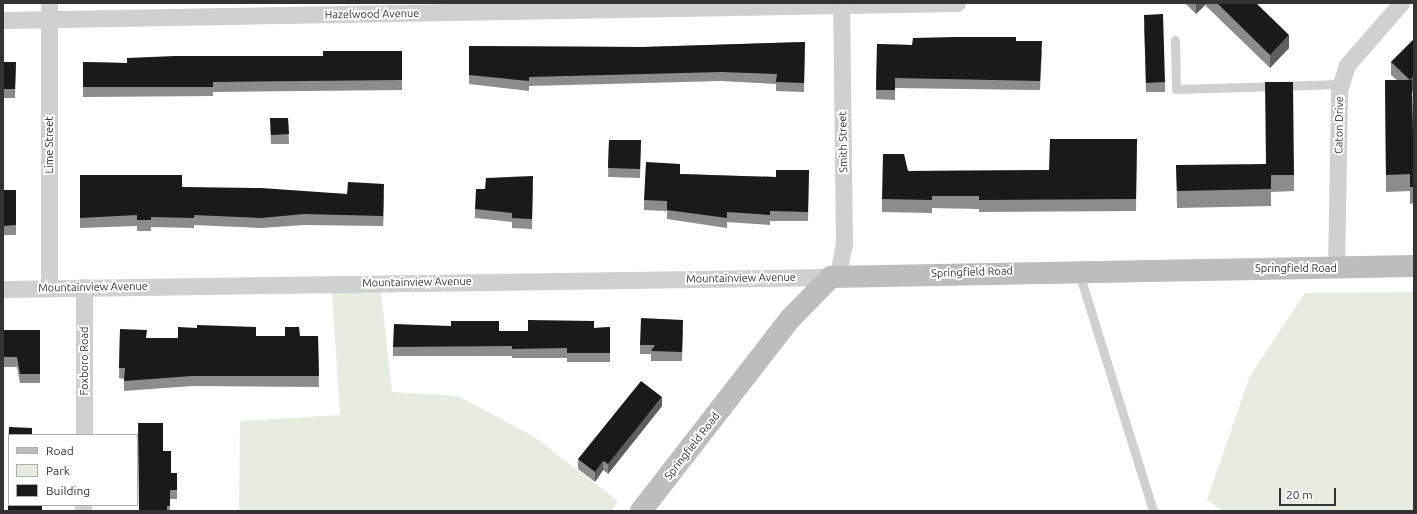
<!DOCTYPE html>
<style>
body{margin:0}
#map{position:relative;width:1417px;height:514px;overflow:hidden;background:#fff;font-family:Ubuntu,sans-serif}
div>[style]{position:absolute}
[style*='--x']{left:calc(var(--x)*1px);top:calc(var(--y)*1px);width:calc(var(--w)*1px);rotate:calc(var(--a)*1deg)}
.green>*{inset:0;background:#e6ecdf}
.lane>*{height:9px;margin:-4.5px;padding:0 4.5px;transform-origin:4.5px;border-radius:4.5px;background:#d0d0d0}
.street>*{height:17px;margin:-8.5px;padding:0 8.5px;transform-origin:8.5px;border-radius:8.5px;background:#d0d0d0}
.secondary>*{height:22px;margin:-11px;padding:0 11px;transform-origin:11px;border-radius:11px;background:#bdbdbd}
.wall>*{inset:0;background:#8c8c8c}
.shaded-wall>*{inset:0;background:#5f5f5f}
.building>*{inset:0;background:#1a1a1a}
span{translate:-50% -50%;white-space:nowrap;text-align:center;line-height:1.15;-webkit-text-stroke:4px #fff;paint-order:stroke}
.street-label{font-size:11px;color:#333}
.frame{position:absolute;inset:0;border:4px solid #333;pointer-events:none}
.legend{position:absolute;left:8px;top:434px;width:130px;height:72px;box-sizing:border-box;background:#fff;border:1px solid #adadad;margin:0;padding:5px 7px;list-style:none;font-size:12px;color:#333}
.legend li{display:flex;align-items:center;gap:8px;height:20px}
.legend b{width:20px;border:1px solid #adadad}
.scale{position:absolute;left:1279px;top:488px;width:57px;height:18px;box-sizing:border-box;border:2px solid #333;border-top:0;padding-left:5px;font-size:12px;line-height:14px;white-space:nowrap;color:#333;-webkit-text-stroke:3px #fff;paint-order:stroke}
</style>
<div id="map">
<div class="green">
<div style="clip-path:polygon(332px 292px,381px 292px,392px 392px,458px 396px,533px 436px,618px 501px,611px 511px,239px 511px,240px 421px,340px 415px)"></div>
<div style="clip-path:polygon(1414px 292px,1414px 511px,1222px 511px,1207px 500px,1250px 376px,1305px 293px)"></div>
</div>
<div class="lane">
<div style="--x:1175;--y:40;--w:49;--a:88.8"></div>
<div style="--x:1176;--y:89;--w:165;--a:-1.7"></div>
<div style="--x:1079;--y:273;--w:249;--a:72.7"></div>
</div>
<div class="street">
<div style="--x:3;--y:20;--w:954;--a:-1.02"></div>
<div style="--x:1336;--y:268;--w:178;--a:-89"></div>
<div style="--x:1339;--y:90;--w:26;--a:-72"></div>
<div style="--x:1347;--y:65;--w:82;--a:-48.9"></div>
<div style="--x:49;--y:288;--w:285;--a:-90"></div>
<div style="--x:3;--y:289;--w:828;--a:-0.83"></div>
<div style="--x:831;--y:277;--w:11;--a:-45"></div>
<div style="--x:839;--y:269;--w:25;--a:-79"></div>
<div style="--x:844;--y:244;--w:241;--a:-90.7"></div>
<div style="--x:84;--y:435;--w:148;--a:-90"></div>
<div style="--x:83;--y:511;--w:6;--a:-90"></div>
</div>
<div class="secondary">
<div style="--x:641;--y:511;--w:243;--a:-52.2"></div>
<div style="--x:790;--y:319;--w:59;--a:-45.7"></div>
<div style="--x:831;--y:277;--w:583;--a:-1.08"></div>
</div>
<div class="wall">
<div style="clip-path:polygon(1185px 3px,1256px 3px,1289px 48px,1270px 68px,1205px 5px,1196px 14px)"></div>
<div style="clip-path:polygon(1144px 24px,1165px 82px,1165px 92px,1146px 92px)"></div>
<div style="clip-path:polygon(1414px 39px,1412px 92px,1413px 160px,1414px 160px,1414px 203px,1410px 204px,1410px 191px,1386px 192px,1385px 80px,1397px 80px,1391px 75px,1391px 62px)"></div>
<div style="clip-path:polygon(1016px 41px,1042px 51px,1040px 90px,895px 88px,895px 100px,876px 99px,877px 44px,912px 45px)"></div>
<div style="clip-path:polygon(805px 42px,804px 92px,776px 91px,776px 84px,721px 81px,529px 86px,529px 91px,469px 84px,469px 46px,643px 47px)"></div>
<div style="clip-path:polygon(402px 51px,402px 90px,213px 92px,213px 96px,83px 97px,83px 62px,127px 63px,323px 56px)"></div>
<div style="clip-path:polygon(3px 62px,16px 62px,15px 98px,3px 98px)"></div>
<div style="clip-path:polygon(270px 118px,288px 118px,289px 144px,271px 144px)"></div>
<div style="clip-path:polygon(1137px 139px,1136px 211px,979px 212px,979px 209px,932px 208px,932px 213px,882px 212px,882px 199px,908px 171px,1049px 170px)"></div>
<div style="clip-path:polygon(609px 140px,641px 140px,640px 178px,608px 177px)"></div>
<div style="clip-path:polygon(1176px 165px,1294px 175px,1294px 191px,1271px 192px,1271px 206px,1177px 208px)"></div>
<div style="clip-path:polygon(809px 170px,808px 221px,770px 221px,770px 225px,727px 222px,727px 228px,667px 219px,667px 211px,644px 210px,644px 200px,680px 174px,776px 177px)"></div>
<div style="clip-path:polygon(80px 175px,182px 187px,347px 194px,384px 194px,383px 226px,304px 225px,261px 228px,194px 225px,194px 228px,151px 227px,151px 231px,137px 231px,137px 226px,80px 228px)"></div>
<div style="clip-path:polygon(533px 185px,532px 229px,512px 228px,512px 222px,475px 218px,475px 209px,485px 189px)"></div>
<div style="clip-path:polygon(3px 190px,16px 190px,16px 235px,3px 235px)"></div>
<div style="clip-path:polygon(610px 327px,610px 362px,567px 362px,567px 358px,512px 358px,512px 356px,393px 356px,393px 347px,499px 331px,528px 331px,594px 328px)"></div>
<div style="clip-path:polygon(120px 329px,146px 338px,178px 338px,256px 336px,318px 336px,319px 387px,192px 386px,124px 391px,124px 379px,119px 378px)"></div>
<div style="clip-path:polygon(683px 329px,682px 361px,651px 361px,651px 354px,640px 354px,640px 345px)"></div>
<div style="clip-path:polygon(3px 330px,40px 330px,40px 383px,20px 383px,17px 367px,3px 367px)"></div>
<div style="clip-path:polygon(662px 406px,608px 474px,603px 470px,595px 482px,578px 469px,578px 459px)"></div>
<div style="clip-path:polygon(9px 427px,9px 470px,8px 470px)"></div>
<div style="clip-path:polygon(163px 451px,171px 473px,177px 473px,177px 499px,170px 499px,170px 511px,139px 511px)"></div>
</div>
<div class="shaded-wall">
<div style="clip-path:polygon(1196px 3px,1205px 3px,1205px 5px,1196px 14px)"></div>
<div style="clip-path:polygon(1289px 35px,1289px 48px,1270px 68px,1270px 55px)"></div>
<div style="clip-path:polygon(1414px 76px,1414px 90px,1410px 94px,1410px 80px)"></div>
<div style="clip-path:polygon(384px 184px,384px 194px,383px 226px,383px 216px)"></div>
<div style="clip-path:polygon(662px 397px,662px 406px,608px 474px,608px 464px)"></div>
<div style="clip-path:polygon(603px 461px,603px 470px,595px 482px,595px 472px)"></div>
</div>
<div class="building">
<div style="clip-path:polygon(1217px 3px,1256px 3px,1289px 35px,1270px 55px)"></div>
<div style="clip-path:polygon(1163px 14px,1165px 82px,1146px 83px,1144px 15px)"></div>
<div style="clip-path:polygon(955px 37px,1016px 37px,1016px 41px,1042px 41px,1040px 81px,895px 78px,895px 90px,876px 90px,877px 44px,912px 45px,913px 38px)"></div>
<div style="clip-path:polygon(1414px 39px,1414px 76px,1410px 80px,1391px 62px)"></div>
<div style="clip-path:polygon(805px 42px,804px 83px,776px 82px,777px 74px,721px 72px,529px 77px,529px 81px,469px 75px,469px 46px,643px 47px)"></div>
<div style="clip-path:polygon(323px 51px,402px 51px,402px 80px,213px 82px,213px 87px,83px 87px,83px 62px,127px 63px,127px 58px,175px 56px,323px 56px)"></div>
<div style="clip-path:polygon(3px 62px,16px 62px,15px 89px,3px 89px)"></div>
<div style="clip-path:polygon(1385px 80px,1412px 80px,1414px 187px,1410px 187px,1410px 174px,1386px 175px)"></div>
<div style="clip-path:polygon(1265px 82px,1293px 82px,1294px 175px,1271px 175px,1271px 189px,1177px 191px,1176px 165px,1266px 164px)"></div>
<div style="clip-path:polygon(270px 118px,288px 118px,289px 134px,271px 135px)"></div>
<div style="clip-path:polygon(1050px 139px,1137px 139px,1136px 199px,979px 200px,979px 196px,932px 196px,932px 200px,882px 199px,883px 154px,904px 154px,908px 171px,1049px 170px)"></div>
<div style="clip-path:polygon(609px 140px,641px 140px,640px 169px,608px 168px)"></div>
<div style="clip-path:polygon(646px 162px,680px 164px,680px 174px,776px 177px,776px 170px,809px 170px,808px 212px,770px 211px,770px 215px,727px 212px,727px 218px,667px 210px,667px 201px,644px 200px)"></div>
<div style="clip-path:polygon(80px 175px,182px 175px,182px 187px,261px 188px,347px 194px,348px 182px,384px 184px,383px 216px,304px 214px,261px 218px,194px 215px,194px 218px,151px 217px,151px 220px,137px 220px,137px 215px,80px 218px)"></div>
<div style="clip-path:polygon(533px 176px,532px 219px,512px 218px,512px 213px,475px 209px,476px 189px,485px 189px,486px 178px)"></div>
<div style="clip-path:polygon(3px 190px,16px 190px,16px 225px,3px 226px)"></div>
<div style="clip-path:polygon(641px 318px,683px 320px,682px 352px,651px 351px,655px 345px,640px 345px)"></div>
<div style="clip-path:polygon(528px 320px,594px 321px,594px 328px,610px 327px,610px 353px,567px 353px,567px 348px,512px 349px,512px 346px,393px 347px,394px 324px,451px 326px,451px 321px,499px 321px,499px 331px,528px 331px)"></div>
<div style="clip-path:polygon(197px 325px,256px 327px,256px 336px,285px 336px,285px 327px,299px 327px,300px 336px,318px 336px,319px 376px,192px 376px,124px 381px,125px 368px,119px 368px,120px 329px,147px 330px,146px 338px,178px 338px,178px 327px,197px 328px)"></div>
<div style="clip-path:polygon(3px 330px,40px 330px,40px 374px,20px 374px,17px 357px,3px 357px)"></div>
<div style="clip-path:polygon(641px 381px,662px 397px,608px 464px,603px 461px,595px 472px,578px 459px)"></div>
<div style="clip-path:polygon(138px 423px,163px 423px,163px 451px,171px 451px,171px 473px,177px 473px,177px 490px,170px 490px,170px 506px,167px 506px,167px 511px,139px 511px)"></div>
<div style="clip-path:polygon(9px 427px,32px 428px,32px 435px,9px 435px,9px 461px,8px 461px)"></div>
<div style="clip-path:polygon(8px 501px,9px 501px,9px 505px,42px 505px,42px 511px,8px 511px)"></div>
</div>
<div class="street-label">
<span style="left:372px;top:14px;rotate:-1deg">Hazelwood Avenue</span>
<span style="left:1339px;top:125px;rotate:-89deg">Caton Drive</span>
<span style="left:843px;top:142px;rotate:-91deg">Smith Street</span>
<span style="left:49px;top:145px;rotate:-90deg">Lime Street</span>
<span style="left:1296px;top:268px">Springfield Road</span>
<span style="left:972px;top:272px;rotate:-2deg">Springfield Road</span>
<span style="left:741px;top:278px;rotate:-1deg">Mountainview Avenue</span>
<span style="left:417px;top:282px;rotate:-1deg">Mountainview Avenue</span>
<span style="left:93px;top:287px;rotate:-1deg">Mountainview Avenue</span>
<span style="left:84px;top:361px;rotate:-90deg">Foxboro Road</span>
<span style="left:692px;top:446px;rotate:-52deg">Springfield Road</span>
</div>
<div class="frame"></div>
<ul class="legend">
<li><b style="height:5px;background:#bdbdbd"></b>Road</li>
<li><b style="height:11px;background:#e6ecdf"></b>Park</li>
<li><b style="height:11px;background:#1a1a1a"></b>Building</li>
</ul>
<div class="scale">20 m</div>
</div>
